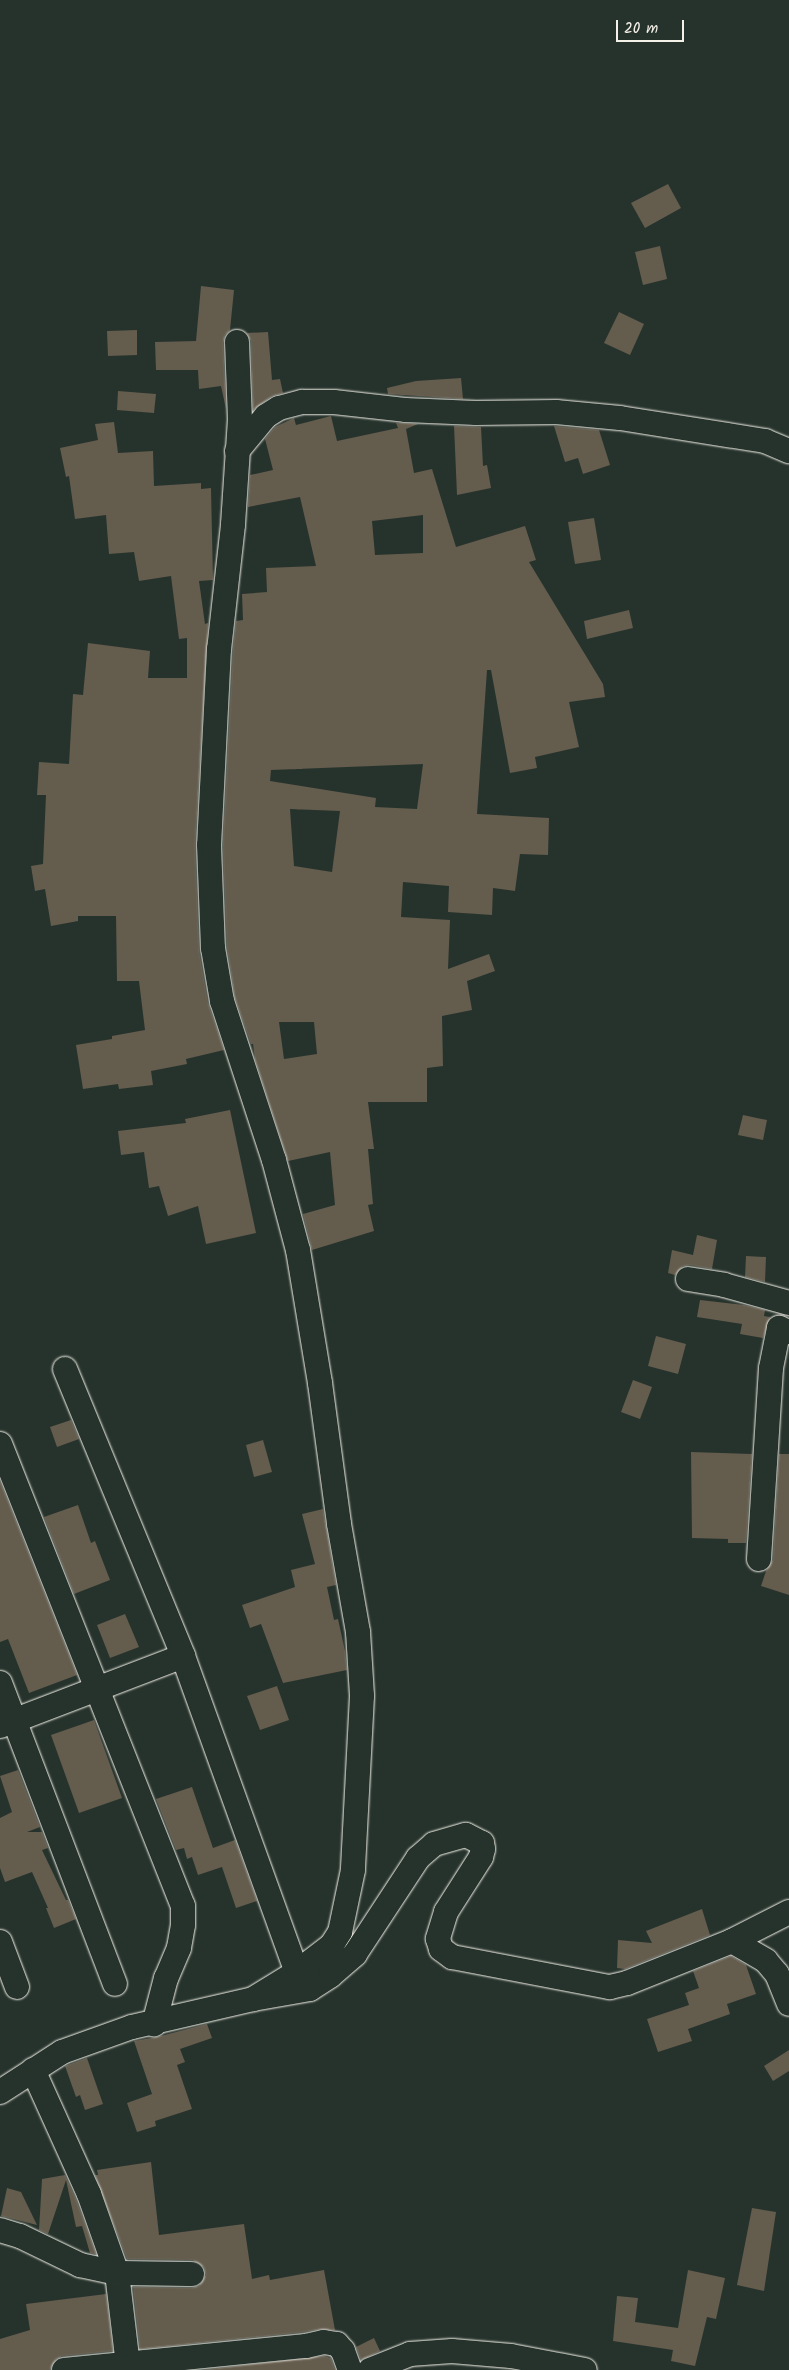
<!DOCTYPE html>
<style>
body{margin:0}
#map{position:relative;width:789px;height:2370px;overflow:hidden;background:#26332d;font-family:Kalam,sans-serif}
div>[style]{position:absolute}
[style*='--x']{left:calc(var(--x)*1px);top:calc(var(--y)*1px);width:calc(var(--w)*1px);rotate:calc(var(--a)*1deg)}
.building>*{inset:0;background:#645c4d}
.roads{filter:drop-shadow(0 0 1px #f4f1e8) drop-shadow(0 0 1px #f4f1e8)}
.street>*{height:24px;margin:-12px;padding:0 12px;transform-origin:12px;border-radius:12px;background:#26332d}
span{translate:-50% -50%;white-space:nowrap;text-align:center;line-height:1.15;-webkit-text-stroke:4px #26332d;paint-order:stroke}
.scale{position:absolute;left:616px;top:20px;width:68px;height:22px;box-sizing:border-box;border:2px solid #f4f1e8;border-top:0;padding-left:6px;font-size:15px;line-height:18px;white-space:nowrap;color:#f4f1e8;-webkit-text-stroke:4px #26332d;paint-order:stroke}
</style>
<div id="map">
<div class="building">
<div style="clip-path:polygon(668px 184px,681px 208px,645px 228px,631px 203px)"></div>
<div style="clip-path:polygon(660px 246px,667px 279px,643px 285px,635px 252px)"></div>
<div style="clip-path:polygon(201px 286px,234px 290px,230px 330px,225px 335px,223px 343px,226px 409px,221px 386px,199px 389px,198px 370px,156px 370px,155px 342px,196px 341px)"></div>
<div style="clip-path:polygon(619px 312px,644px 324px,630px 355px,604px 343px)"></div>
<div style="clip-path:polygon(137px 330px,137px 355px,108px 356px,107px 331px)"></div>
<div style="clip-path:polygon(268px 332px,272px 380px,280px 379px,283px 393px,272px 396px,253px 410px,251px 341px,247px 333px)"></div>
<div style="clip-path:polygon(461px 378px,463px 399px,388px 394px,387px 388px,416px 381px)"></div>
<div style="clip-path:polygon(118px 391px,156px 394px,154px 413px,117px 410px)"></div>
<div style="clip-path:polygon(evenodd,331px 416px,337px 441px,398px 428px,396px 423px,418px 424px,406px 429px,414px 473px,432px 469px,456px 547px,525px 526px,536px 560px,529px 562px,603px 684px,605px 697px,569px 702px,579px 747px,535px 757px,537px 768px,510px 773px,491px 670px,487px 670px,477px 814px,549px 818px,548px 855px,520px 854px,515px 891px,493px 888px,492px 915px,448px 912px,449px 886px,403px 882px,401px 917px,450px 920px,448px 969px,489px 954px,495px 971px,467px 981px,472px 1010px,442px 1016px,443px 1066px,427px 1068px,427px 1102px,368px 1102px,374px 1149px,368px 1149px,373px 1204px,368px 1205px,374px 1231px,312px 1250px,303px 1214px,335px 1205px,330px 1152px,288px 1161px,255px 1059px,253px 1044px,251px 1044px,235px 998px,227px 947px,223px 845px,233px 650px,236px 621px,243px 620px,242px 594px,267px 592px,266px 568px,316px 566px,300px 497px,248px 507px,250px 475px,273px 470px,265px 439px,275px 427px,294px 418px,296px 425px,331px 416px,423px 515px,423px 553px,375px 555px,372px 521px,423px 515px,331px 416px,423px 764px,417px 809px,375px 807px,376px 798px,270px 781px,271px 770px,423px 764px,331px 416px,290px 809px,340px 811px,332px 872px,294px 866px,290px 809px,331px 416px,279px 1022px,314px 1022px,317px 1054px,284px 1059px,279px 1022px)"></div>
<div style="clip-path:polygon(114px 422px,118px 453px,153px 451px,154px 486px,201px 483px,201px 489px,211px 488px,213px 580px,199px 581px,205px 624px,208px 623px,195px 846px,199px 950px,208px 1003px,224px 1050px,186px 1059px,187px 1064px,151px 1071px,153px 1085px,119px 1089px,118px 1084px,83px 1089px,76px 1045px,112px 1039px,112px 1036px,145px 1030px,139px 981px,117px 981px,116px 916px,78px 916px,78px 921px,51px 926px,45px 889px,35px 891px,31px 866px,43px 864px,46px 795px,37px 795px,39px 762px,69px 764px,73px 694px,83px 695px,88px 643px,150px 651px,148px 678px,187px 678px,187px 638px,179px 639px,171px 576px,139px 581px,134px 552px,109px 554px,106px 515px,75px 519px,69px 476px,66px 477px,60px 448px,98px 440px,95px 424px)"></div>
<div style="clip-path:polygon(454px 426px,481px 427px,483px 466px,487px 465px,491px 488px,457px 495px)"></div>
<div style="clip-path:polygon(554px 426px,599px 430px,610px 465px,583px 474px,578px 458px,565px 462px)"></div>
<div style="clip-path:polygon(594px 518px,601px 560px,575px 564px,568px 522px)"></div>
<div style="clip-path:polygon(629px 610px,633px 628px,587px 639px,584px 621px)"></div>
<div style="clip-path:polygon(230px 1110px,256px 1233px,206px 1244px,198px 1206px,168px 1216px,159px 1186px,149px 1188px,144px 1152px,121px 1155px,118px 1131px,186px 1123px,185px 1119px)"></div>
<div style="clip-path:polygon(743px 1115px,767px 1120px,763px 1140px,738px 1135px)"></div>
<div style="clip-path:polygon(697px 1235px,717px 1240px,712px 1269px,690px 1265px,683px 1266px,675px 1275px,668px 1273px,672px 1250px,693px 1255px)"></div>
<div style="clip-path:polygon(746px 1256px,766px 1257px,765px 1282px,745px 1277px)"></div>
<div style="clip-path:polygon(700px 1300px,744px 1305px,765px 1310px,764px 1316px,770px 1317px,763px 1338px,740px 1334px,742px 1324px,697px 1317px)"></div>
<div style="clip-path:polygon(656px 1336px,686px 1344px,678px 1374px,648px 1366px)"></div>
<div style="clip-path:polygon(633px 1380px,652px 1387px,640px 1419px,621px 1412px)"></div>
<div style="clip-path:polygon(71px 1420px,79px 1439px,57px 1447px,50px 1427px)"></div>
<div style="clip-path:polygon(263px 1440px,272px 1472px,254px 1477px,246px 1445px)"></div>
<div style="clip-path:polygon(691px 1452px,752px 1454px,746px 1543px,728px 1543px,728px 1539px,692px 1538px)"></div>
<div style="clip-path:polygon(779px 1454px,789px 1454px,789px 1595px,761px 1586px,766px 1571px,773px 1560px)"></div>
<div style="clip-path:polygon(0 1481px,77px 1675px,29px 1693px,8px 1639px,0 1642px)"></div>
<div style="clip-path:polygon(78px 1505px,91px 1543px,95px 1541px,110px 1580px,74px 1594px,44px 1517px)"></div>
<div style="clip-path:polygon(323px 1509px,336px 1585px,327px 1587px,334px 1620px,338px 1619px,345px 1651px,347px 1670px,283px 1683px,261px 1624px,250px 1628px,242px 1605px,295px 1587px,291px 1570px,315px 1564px,302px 1514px)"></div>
<div style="clip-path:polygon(125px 1614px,139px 1647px,110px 1658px,97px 1625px)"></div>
<div style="clip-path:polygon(277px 1686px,289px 1720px,260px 1730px,247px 1696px)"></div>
<div style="clip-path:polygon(94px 1720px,122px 1798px,79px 1813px,51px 1735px)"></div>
<div style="clip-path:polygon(18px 1770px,40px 1827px,27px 1832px,42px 1832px,48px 1848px,42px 1850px,66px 1900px,68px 1900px,76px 1919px,54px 1928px,46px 1908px,48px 1908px,32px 1872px,5px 1882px,0 1868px,0 1818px,12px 1812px,0 1776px)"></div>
<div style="clip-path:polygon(192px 1787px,213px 1848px,235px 1840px,257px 1901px,236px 1908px,222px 1867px,198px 1875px,192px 1857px,187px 1859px,184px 1848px,176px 1850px,156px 1799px)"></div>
<div style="clip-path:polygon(702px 1909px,710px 1935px,625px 1969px,617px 1968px,618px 1940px,652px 1943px,646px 1931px)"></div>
<div style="clip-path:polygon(731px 1956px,746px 1965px,756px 1994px,727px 2004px,730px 2014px,688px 2029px,692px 2041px,658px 2052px,647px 2019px,689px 2005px,685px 1993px,699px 1988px,693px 1971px)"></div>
<div style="clip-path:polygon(207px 2024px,212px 2038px,180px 2049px,185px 2062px,177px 2065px,192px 2109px,155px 2121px,156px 2126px,137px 2132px,127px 2103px,152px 2094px,134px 2041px,157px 2037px)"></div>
<div style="clip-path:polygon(789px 2050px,789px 2071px,773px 2081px,764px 2066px)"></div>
<div style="clip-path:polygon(87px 2058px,103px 2104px,85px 2110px,80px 2095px,76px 2097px,65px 2066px)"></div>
<div style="clip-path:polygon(151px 2162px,159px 2235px,244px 2224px,252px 2279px,269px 2275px,270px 2280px,324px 2270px,335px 2330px,321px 2329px,304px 2332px,140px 2349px,133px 2287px,192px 2288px,199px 2286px,206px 2275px,204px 2267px,193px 2260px,127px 2259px,95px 2175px,98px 2175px,97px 2170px)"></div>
<div style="clip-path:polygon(65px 2175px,76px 2199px,96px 2254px,90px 2253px,82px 2226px,76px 2227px,66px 2180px,48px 2234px,39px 2230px,42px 2179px)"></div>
<div style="clip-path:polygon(7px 2188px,21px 2192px,37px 2225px,1px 2216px)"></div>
<div style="clip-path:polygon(752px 2208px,776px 2212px,764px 2291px,737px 2285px)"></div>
<div style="clip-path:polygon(688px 2270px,725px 2278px,716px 2319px,707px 2317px,695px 2366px,671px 2361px,673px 2350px,613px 2341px,617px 2296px,638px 2298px,635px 2322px,678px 2328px)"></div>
<div style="clip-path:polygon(106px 2294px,113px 2351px,62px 2356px,56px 2359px,50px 2370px,0 2370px,0 2339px,30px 2330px,26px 2304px)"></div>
<div style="clip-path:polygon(374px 2338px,380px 2351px,361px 2360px,356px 2347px)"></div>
<div style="clip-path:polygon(324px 2356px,331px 2358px,335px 2370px,203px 2370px)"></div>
</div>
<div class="roads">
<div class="street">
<div style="--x:237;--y:342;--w:77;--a:87.8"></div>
<div style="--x:240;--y:419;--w:106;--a:93.8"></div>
<div style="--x:233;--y:525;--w:125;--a:96.4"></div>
<div style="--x:219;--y:649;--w:196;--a:92.9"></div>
<div style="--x:209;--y:845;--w:103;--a:87.8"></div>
<div style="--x:213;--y:948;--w:54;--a:80.4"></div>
<div style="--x:222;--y:1001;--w:167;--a:71.9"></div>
<div style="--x:274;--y:1160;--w:93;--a:75.1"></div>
<div style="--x:298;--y:1250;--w:135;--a:80.6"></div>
<div style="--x:320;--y:1383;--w:142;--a:82.3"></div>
<div style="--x:339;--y:1524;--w:110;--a:80"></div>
<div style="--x:358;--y:1632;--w:64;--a:86.4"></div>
<div style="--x:362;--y:1696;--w:174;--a:93"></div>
<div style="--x:353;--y:1870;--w:63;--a:101.8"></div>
<div style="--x:340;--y:1932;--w:15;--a:122"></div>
<div style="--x:332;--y:1945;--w:44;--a:142.4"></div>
<div style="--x:297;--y:1972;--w:52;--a:148.5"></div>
<div style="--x:237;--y:451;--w:45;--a:-50.4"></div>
<div style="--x:266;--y:416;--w:15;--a:-32"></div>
<div style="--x:279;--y:408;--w:24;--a:-15"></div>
<div style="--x:302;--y:402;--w:32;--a:0"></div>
<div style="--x:334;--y:402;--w:71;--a:6.4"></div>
<div style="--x:405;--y:410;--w:71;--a:2.4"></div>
<div style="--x:476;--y:413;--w:80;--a:-0.7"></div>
<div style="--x:556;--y:412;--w:64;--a:5.4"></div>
<div style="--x:620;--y:418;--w:147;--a:9"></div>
<div style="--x:765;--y:441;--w:26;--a:23"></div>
<div style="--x:688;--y:1279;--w:36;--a:9"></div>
<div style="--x:724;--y:1285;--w:67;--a:15.5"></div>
<div style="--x:65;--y:1369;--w:310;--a:67.6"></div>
<div style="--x:183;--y:1656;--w:336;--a:70.2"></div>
<div style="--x:0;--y:1444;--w:497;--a:68.4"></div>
<div style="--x:183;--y:1906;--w:19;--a:90"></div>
<div style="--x:183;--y:1925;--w:23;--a:100"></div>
<div style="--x:179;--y:1948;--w:33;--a:113"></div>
<div style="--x:166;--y:1978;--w:48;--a:104.6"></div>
<div style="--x:759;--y:1559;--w:191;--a:-86.4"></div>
<div style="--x:771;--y:1368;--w:41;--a:-78.7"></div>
<div style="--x:779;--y:1328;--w:11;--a:22"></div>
<div style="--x:0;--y:1683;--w:322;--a:69.1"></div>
<div style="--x:0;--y:1726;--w:196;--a:-20.9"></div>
<div style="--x:732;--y:1941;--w:39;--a:30"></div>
<div style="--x:766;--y:1961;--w:17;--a:50"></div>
<div style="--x:777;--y:1974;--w:32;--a:68"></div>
<div style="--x:0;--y:1942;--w:48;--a:69.3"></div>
<div style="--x:33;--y:2070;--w:136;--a:65.7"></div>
<div style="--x:89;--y:2194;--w:84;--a:70.5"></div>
<div style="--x:117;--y:2273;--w:93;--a:83.2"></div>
<div style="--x:0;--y:2092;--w:74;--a:-32.8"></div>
<div style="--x:62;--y:2052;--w:74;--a:-19.7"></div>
<div style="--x:132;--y:2027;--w:124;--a:-13"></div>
<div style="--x:253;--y:1999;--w:58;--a:-10"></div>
<div style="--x:310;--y:1989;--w:24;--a:-33"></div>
<div style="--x:330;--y:1976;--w:33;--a:-41"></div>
<div style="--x:355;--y:1954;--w:115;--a:-56.7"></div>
<div style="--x:418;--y:1858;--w:21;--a:-41"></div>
<div style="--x:434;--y:1844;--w:33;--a:-16"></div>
<div style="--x:466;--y:1835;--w:18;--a:27"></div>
<div style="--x:482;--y:1843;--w:6;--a:81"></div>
<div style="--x:483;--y:1849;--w:8;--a:104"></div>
<div style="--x:481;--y:1857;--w:65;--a:122.5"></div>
<div style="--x:446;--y:1912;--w:28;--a:107"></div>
<div style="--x:438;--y:1939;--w:10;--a:73"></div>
<div style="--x:441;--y:1949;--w:14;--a:36"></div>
<div style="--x:452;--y:1957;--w:161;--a:10.8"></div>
<div style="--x:610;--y:1987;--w:17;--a:-13"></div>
<div style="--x:627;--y:1983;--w:113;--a:-21.8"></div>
<div style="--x:732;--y:1941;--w:64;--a:-27"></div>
<div style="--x:0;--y:2230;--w:21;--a:17"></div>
<div style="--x:20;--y:2236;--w:67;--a:25.8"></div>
<div style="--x:80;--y:2265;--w:38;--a:12"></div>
<div style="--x:117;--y:2273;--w:75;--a:0.8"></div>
<div style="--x:64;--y:2370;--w:243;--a:-5.7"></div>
<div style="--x:306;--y:2346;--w:18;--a:-13"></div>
<div style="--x:324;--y:2342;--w:13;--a:9"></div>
<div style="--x:337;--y:2344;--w:9;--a:49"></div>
<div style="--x:343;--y:2351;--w:20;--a:70"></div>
<div style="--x:370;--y:2370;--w:43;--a:-21.8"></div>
<div style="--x:410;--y:2354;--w:42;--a:-4.1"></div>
<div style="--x:452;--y:2351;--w:59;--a:4.8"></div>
<div style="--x:511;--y:2356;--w:75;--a:10.7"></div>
</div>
</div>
<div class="scale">20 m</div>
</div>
